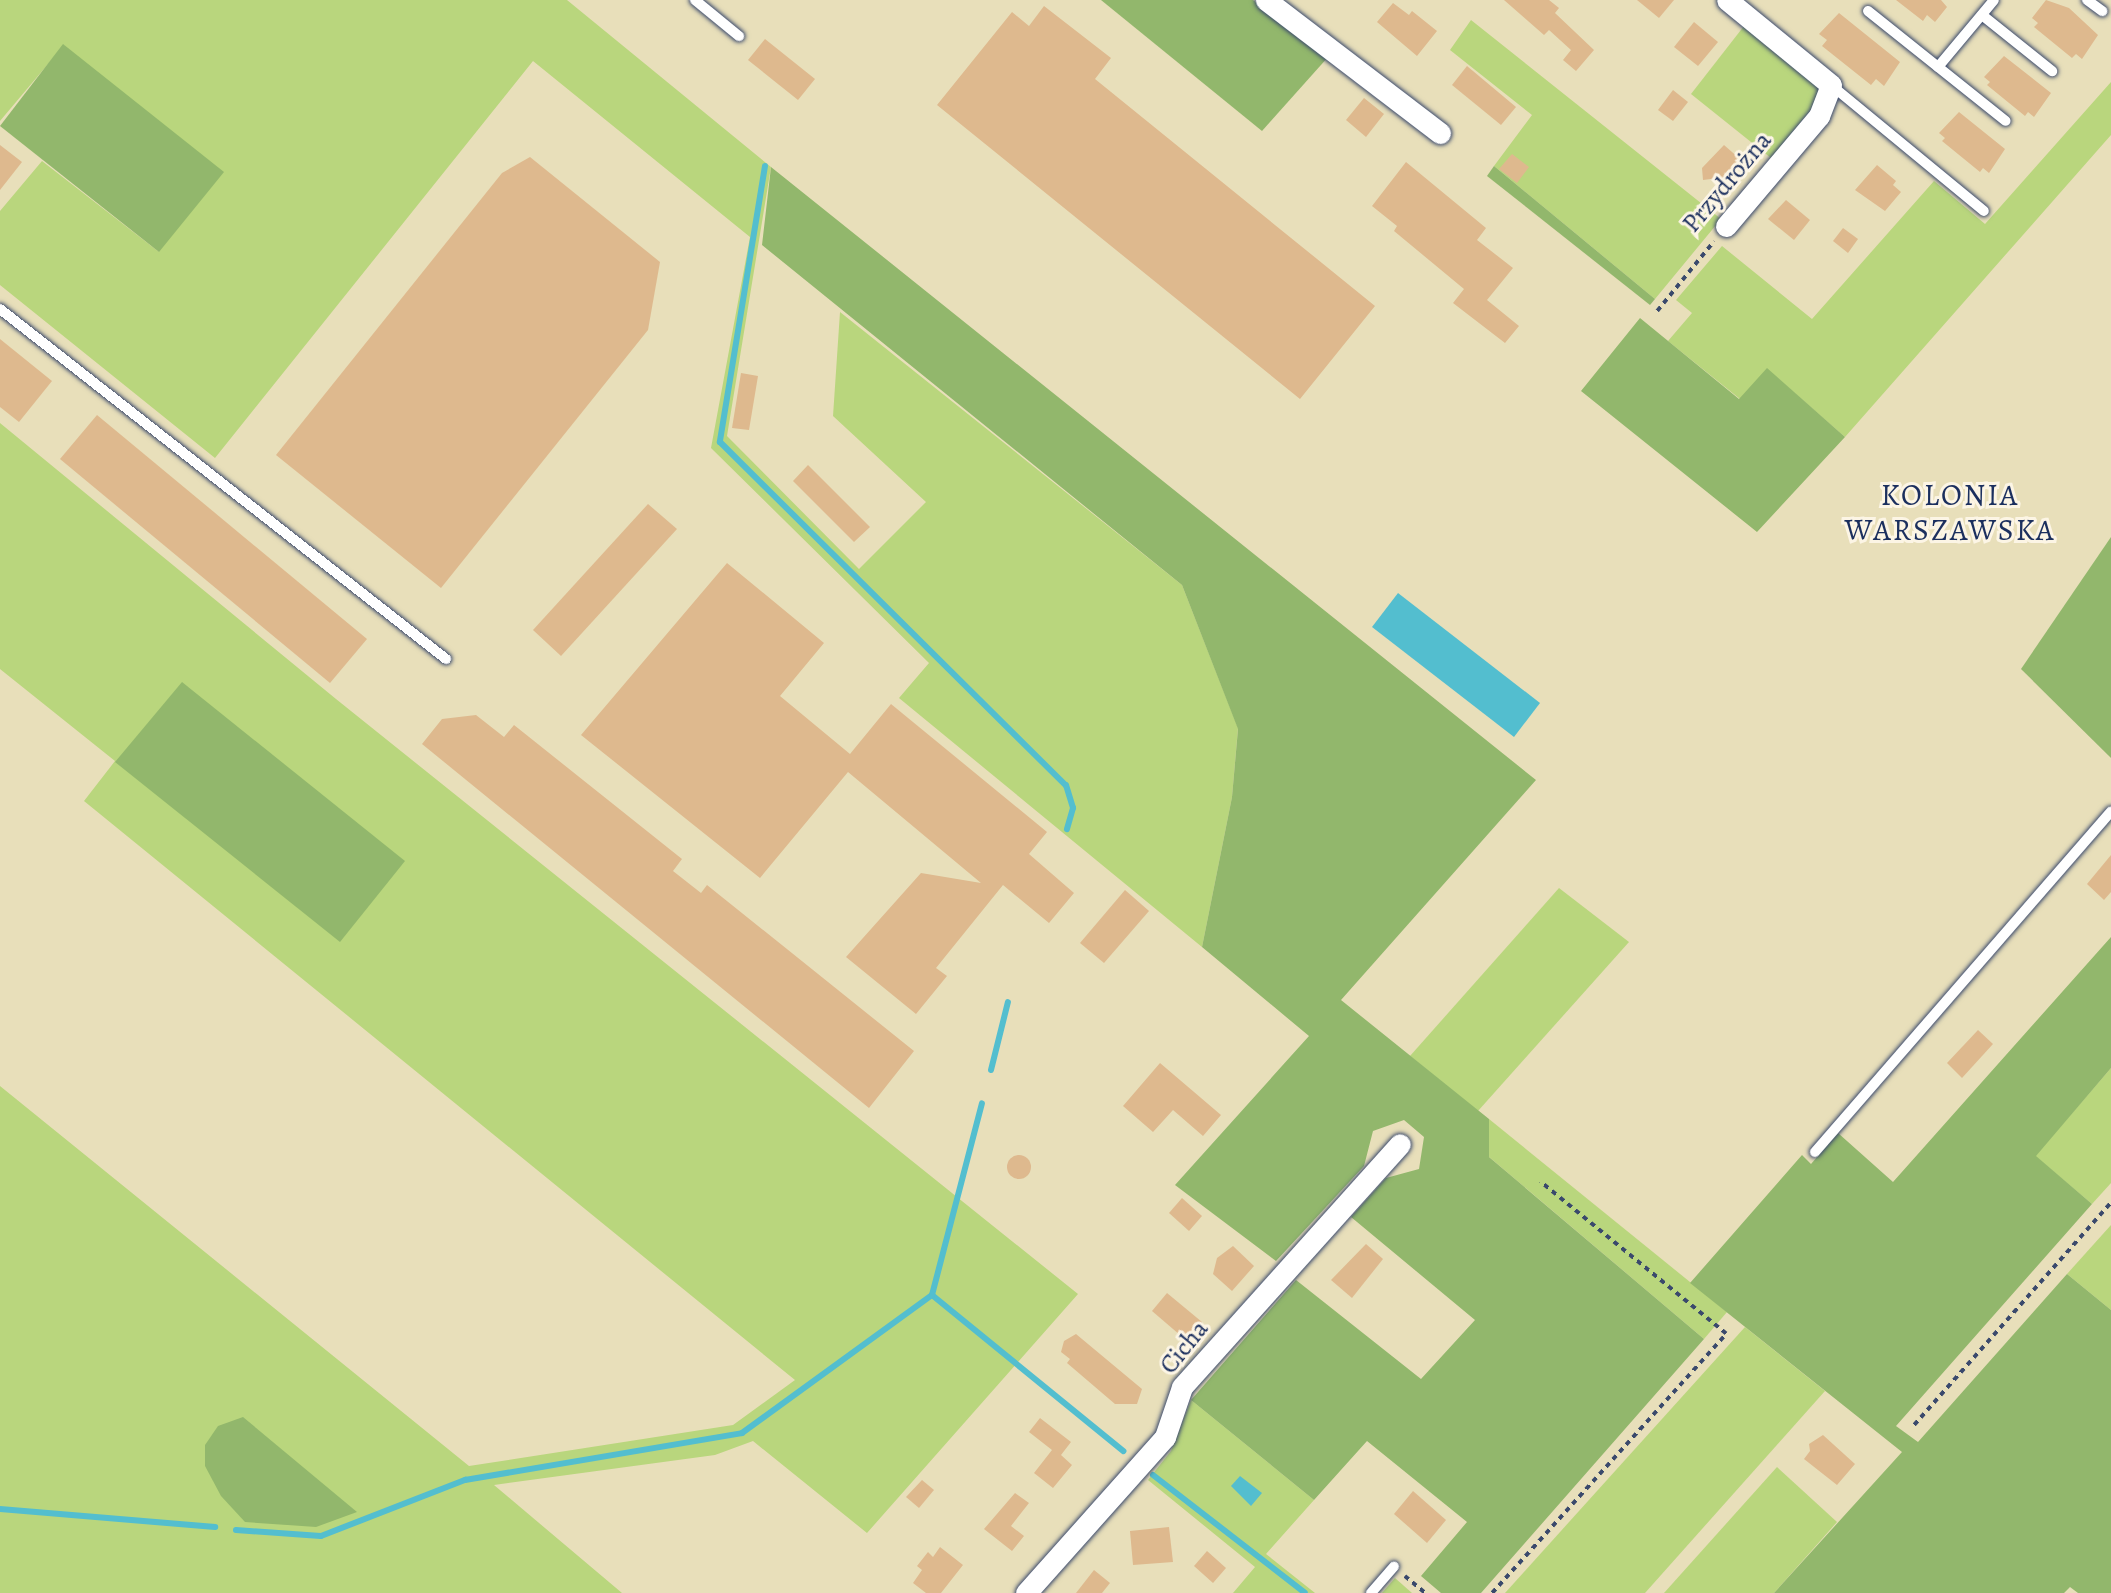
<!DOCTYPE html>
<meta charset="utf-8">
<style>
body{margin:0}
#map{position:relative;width:2111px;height:1593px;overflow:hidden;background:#e8dfba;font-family:Alegreya,serif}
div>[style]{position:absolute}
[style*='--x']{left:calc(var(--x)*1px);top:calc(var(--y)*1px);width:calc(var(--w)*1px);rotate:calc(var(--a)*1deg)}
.green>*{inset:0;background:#b9d67d}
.forest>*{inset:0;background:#92b76c}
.water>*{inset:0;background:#53becf}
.stream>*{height:6px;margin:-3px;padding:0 3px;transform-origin:3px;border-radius:3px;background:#53becf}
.building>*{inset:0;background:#deb98e}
.round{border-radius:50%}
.path>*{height:3.5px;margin-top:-1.75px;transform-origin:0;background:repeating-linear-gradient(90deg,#3a496c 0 5px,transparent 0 10px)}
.roads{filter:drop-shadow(0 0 2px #3a496c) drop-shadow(0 0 2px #3a496c)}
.lane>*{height:10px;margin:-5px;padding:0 5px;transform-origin:5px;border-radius:5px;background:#fff}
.street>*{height:21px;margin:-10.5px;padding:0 10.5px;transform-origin:10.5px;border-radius:10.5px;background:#fff}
span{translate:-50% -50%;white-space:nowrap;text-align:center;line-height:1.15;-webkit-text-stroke:6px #fcf5e5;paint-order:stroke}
.street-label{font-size:26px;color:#1b2f5e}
.quarter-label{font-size:30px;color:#1b2f5e;letter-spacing:2px}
</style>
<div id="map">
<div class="green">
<div style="clip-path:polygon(0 0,567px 0,771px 167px,727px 436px,859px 569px,926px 502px,833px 416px,840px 312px,1182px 585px,1238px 728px,1232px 797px,1202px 947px,899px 698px,929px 663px,711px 448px,750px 237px,533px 61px,215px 458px,0 285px,0 211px,42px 161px,159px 252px,64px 45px,0 121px)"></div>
<div style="clip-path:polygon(1471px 20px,1721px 219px,1655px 299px,1494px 166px,1532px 115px,1450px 50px)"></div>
<div style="clip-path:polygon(1744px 26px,1818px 87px,1819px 100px,1771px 158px,1691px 94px)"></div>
<div style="clip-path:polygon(2111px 82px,2111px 135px,1845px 437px,1767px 369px,1740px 399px,1668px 341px,1692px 313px,1676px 300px,1722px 246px,1812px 319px,1934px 181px,1985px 224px)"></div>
<div style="clip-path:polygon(0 423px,336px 699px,1078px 1294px,867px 1533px,753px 1441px,715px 1455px,494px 1485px,622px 1593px,0 1593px,0 1086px,469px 1466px,733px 1425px,795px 1380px,84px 801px,115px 761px,0 669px)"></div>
<div style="clip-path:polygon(1559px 888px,1629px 942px,1478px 1111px,1410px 1056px)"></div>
<div style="clip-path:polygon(2111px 1068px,2111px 1183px,2092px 1204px,2035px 1156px)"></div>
<div style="clip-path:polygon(1489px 1119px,1727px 1312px,1704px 1339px,1488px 1156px)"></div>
<div style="clip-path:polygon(2111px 1225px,2111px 1310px,2067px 1274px)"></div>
<div style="clip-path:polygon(1745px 1327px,1825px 1391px,1645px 1593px,1505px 1593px)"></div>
<div style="clip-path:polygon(1191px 1400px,1314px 1500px,1266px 1554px,1315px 1593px,1233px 1593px,1255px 1567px,1148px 1480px,1171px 1451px)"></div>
<div style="clip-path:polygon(1777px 1467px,1837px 1522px,1774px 1593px,1664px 1593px)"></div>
<div style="clip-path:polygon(1395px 1578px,1412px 1593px,1382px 1593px)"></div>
</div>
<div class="forest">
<div style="clip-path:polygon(1101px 0,1253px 0,1329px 56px,1262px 131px)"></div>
<div style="clip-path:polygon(63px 44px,224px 172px,159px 252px,0 126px)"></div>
<div style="clip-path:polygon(1494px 166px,1655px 299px,1650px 305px,1487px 176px)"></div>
<div style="clip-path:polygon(771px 167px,1536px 780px,1341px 1000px,1489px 1119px,1489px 1157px,1704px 1339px,1481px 1593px,1441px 1593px,1421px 1576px,1467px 1522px,1367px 1441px,1314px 1500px,1191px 1400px,1296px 1280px,1421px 1379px,1475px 1320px,1351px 1217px,1386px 1178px,1419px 1169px,1424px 1137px,1404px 1120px,1373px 1131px,1364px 1166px,1276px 1261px,1175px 1185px,1309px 1036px,1202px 947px,1232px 797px,1238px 729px,1182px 585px,762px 245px)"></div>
<div style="clip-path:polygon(1640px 318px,1739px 399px,1767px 368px,1845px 437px,1757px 532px,1581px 391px)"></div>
<div style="clip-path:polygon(2111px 537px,2111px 758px,2021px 669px)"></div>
<div style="clip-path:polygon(182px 682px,405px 861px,340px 942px,115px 762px)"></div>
<div style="clip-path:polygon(2111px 937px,2111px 1068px,2036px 1156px,2092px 1204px,1896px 1426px,1918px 1442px,2067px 1274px,2111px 1310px,2111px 1593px,2078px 1593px,2070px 1587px,2064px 1593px,1774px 1593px,1902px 1452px,1690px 1283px,1802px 1155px,1811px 1164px,1838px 1133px,1893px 1182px)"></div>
<div style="clip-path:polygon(243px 1417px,357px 1512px,316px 1527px,245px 1522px,221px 1496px,205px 1466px,205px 1445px,218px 1426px)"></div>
</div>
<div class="water">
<div style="clip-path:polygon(1398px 593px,1540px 703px,1514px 737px,1372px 627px)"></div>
<div style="clip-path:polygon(1240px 1476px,1262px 1493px,1251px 1506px,1231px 1486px)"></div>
</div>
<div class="stream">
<div style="--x:765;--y:166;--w:280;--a:99.3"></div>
<div style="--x:720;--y:442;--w:487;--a:44.8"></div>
<div style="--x:1066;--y:785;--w:24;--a:73"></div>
<div style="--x:1073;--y:808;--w:22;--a:106"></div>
<div style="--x:991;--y:1070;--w:70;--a:-76"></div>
<div style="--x:932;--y:1295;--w:247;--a:39.2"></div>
<div style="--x:1153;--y:1475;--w:192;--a:37.8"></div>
<div style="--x:0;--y:1509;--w:216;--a:4.8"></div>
<div style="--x:236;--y:1530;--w:85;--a:4"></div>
<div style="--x:321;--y:1536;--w:155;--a:-21.3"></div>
<div style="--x:465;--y:1480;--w:281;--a:-9.6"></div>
<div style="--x:742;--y:1433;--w:235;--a:-36"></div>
<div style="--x:932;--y:1295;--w:198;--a:-75.4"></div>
</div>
<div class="building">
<div style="clip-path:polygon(1504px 0,1549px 0,1559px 8px,1555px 13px,1594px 50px,1576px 71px,1563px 60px,1571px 50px,1549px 30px,1544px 35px)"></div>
<div style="clip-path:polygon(1637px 0,1674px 0,1659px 18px)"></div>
<div style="clip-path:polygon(1896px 0,1941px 0,1947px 7px,1935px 22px,1927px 15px,1923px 21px)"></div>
<div style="clip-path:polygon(2046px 0,2069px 8px,2098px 35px,2082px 59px,2076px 54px,2072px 58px,2034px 27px,2038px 23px,2032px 18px)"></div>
<div style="clip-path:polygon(1393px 3px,1409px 15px,1412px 11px,1437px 31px,1417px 56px,1377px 22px)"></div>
<div style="clip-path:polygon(1044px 6px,1111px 58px,1095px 79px,1375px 306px,1300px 399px,937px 105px,1012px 12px,1029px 26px)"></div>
<div style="clip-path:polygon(1839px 13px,1900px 62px,1884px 86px,1876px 79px,1871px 85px,1822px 46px,1827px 40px,1819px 34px)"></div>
<div style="clip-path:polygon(1694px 22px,1718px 42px,1698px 66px,1674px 47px)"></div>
<div style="clip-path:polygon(765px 39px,815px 79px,798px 100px,748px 60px)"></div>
<div style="clip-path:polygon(2004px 56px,2051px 93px,2034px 117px,2028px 112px,2025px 116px,1987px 85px,1990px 82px,1984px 77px)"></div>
<div style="clip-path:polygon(1467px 66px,1516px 107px,1501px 125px,1452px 85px)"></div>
<div style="clip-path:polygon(1673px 90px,1688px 102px,1673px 121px,1658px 110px)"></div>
<div style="clip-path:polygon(1364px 98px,1384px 114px,1366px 137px,1346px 120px)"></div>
<div style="clip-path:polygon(1959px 112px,2005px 149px,1989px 173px,1983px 168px,1980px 172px,1942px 141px,1945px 138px,1939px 133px)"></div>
<div style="clip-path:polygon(0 145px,22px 162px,0 190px)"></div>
<div style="clip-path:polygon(1724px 145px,1740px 159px,1720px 187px,1711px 179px,1703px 180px,1702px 168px)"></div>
<div style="clip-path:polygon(1512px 154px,1529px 167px,1517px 183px,1499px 169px)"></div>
<div style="clip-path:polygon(530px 157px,660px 262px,648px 330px,441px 588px,276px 455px,502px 173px)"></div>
<div style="clip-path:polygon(1406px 162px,1486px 228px,1477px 240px,1513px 268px,1487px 300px,1519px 326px,1505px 343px,1453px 303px,1464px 289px,1394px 231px,1397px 226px,1372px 206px)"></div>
<div style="clip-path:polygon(1877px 165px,1896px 181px,1893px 185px,1901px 192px,1885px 211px,1855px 190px)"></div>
<div style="clip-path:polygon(1786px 200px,1810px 220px,1794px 240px,1768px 219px)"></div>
<div style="clip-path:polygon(1843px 228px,1858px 239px,1848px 253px,1833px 241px)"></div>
<div style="clip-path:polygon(0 339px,52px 381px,19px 422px,0 407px)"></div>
<div style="clip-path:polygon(741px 373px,758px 376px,749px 430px,732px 428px)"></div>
<div style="clip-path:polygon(97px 415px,367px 639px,330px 683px,60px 459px)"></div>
<div style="clip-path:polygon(808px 465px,870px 527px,854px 542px,793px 481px)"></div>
<div style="clip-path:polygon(648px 504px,677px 529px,561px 656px,533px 630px)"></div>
<div style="clip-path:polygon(727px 563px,824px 643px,780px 696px,850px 754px,891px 704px,1047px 832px,1029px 854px,1074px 893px,1049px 923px,1003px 885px,936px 968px,947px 976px,916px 1014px,846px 957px,921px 873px,981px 883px,848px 772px,760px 878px,581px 735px)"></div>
<div style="clip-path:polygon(476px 715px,504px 737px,514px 725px,682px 859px,673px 871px,701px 893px,707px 885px,914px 1051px,869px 1108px,422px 744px,442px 719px)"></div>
<div style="clip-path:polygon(2111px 855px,2111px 892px,2104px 900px,2087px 884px)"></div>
<div style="clip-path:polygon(1125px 890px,1149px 911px,1104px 963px,1080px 943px)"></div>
<div style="clip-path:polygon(1978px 1030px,1993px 1044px,1962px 1078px,1947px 1063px)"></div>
<div style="clip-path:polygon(1160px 1063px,1221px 1115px,1203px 1136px,1173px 1110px,1153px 1132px,1123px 1106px)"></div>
<div class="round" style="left:1007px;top:1155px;width:24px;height:24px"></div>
<div style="clip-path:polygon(1182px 1198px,1202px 1216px,1189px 1231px,1169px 1213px)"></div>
<div style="clip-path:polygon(1366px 1244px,1383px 1259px,1352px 1298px,1331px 1280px)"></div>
<div style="clip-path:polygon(1233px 1246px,1254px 1266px,1232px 1291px,1213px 1274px,1217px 1258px)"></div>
<div style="clip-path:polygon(1167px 1293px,1202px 1322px,1187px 1341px,1152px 1311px)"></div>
<div style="clip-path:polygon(1076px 1334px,1142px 1389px,1137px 1404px,1115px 1404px,1067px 1363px,1070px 1359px,1061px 1352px,1064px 1341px)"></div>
<div style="clip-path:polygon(1040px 1418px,1071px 1442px,1061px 1455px,1072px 1465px,1053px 1488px,1034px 1473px,1052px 1450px,1029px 1432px)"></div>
<div style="clip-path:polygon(1823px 1435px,1855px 1464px,1837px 1485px,1804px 1459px,1810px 1451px,1809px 1444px)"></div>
<div style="clip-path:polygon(922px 1480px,934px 1490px,919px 1508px,906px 1497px)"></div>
<div style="clip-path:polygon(1413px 1491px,1446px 1520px,1427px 1543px,1394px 1514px)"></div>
<div style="clip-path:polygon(1015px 1493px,1029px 1503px,1011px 1526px,1024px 1536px,1012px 1551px,984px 1529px)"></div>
<div style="clip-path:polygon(1169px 1527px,1173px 1562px,1133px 1565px,1130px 1531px)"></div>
<div style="clip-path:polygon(940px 1547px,963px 1565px,941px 1593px,926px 1593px,913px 1583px,922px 1570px,917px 1566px,928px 1552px,933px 1557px)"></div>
<div style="clip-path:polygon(1207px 1551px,1226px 1568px,1213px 1583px,1194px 1566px)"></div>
<div style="clip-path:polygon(1094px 1570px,1110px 1583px,1102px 1593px,1076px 1593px)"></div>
</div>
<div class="path">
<div style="--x:1657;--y:311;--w:90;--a:-50.8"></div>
<div style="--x:1914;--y:1425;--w:298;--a:-48.5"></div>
<div style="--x:1405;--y:1576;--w:26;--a:40"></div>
<div style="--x:1492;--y:1593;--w:349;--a:-47.9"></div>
<div style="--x:1726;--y:1334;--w:240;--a:-140.7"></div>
</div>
<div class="roads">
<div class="lane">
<div style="--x:695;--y:0;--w:57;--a:39.3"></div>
<div style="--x:2087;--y:0;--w:19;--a:36"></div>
<div style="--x:1868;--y:11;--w:176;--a:38.6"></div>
<div style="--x:1982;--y:15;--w:90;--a:38.7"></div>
<div style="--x:1938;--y:67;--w:87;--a:-50.1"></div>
<div style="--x:1831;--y:85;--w:198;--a:39.5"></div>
<div style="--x:0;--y:309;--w:567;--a:38.12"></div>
<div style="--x:1815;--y:1152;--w:451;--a:-49"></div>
<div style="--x:1371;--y:1593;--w:35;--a:-49"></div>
</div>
<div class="street">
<div style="--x:1266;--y:0;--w:219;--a:37.4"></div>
<div style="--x:1726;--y:226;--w:144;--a:-49.8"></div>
<div style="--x:1819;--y:116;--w:33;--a:-69"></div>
<div style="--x:1831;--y:85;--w:134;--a:-140.7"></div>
<div style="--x:1026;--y:1593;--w:209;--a:-48.3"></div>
<div style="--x:1165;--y:1437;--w:53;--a:-71.2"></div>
<div style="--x:1182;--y:1387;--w:326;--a:-48.1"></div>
</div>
</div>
<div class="street-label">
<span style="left:1727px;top:182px;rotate:-50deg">Przydrożna</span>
<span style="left:1184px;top:1347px;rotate:-51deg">Cicha</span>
</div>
<div class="quarter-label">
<span style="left:1950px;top:512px">KOLONIA<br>WARSZAWSKA</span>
</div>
</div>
